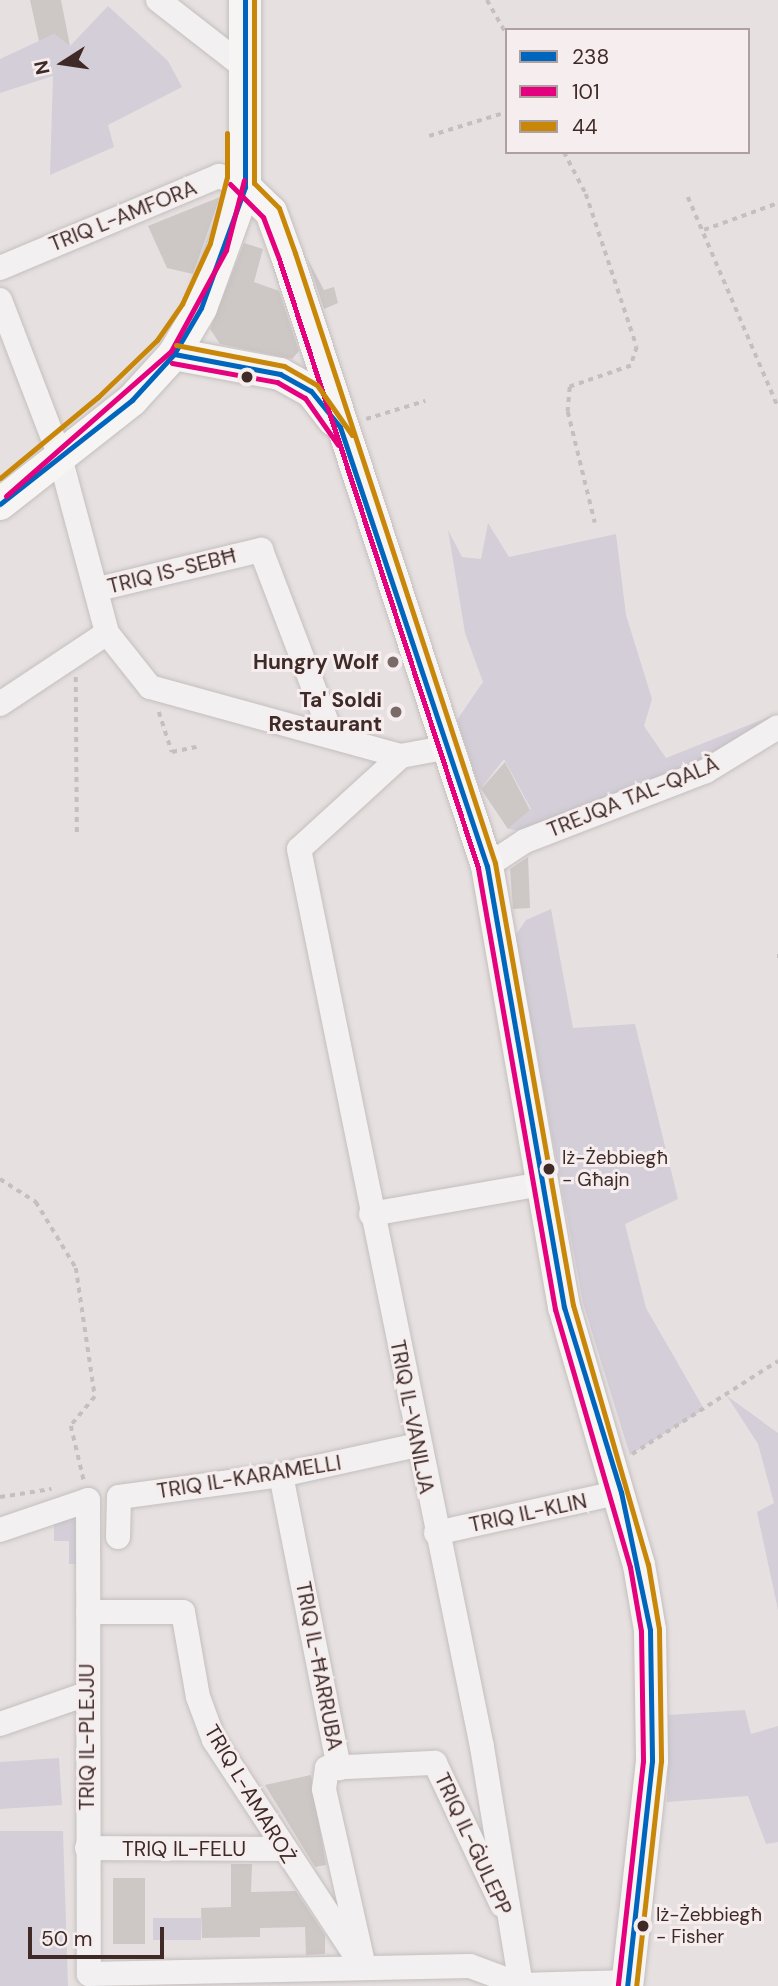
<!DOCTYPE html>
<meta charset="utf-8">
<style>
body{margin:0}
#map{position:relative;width:778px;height:1986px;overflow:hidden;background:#e6e1e0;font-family:"DM Sans",sans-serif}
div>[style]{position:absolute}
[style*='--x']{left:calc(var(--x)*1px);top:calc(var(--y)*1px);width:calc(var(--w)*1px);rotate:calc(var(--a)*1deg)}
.green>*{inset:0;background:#d3ced8}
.building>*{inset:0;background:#cdc7c6}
.path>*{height:3.5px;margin-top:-1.75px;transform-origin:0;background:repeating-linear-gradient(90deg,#c5c0bf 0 5px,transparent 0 10px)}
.roads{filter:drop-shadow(0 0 2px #c4bfbe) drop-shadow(0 0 2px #c4bfbe)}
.minor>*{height:24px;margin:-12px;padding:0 12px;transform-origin:12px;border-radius:12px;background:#f2f0f0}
.major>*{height:32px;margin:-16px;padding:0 16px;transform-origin:16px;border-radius:16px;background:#f6f5f4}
.bus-1>*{height:5px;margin:-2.5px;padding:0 2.5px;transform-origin:2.5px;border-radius:2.5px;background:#0065bd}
.bus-2>*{height:5px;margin:-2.5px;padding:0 2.5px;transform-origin:2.5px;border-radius:2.5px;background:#e5007d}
.bus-3>*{height:5px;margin:-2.5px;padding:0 2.5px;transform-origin:2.5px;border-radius:2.5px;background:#c9870a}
.dots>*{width:19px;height:19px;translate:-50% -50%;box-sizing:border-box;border:4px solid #f6eeee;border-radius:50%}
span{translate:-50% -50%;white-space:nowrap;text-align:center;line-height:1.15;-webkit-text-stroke:6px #f6eeee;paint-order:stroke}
.bus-label{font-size:19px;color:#3f2a27}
.left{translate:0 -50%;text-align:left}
.street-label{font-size:21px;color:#3f2a27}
.poi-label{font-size:21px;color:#3f2a27;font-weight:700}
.right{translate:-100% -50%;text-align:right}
.legend{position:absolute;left:505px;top:28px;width:245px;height:126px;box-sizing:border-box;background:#f6eeee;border:2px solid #ada09e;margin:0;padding:9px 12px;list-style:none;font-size:21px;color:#3f2a27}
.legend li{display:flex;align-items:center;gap:14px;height:35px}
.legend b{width:35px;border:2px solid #ada09e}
.north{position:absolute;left:28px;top:28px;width:70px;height:70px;-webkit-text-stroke:5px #f6eeee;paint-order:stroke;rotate:258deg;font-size:19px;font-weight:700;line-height:28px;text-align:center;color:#3f2a27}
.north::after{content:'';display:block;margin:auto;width:24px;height:32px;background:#3f2a27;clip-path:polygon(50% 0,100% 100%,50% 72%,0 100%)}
.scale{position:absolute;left:28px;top:1927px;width:136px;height:32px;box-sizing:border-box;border:4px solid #3f2a27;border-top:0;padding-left:9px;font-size:21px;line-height:24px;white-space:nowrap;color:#3f2a27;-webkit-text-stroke:5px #f6eeee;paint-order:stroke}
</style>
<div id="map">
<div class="green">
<div style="clip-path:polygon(108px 6px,168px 61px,182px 87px,108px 125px,114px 147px,50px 175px,53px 76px,0 93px,0 59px,54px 34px,70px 46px)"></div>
<div style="clip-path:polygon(488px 523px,509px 557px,616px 534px,626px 615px,652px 699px,644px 726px,666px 758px,774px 715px,723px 752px,529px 832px,508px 829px,531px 809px,504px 759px,480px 790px,457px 720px,483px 682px,465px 633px,448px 530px,462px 557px,481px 559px)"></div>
<div style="clip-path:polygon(551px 909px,573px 1028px,635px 1024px,678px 1199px,625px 1224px,646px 1308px,704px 1409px,630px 1455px,583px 1303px,515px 936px,526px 920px)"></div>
<div style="clip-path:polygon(727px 1396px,778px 1433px,778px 1610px,757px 1512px,774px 1503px,758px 1444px)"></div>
<div style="clip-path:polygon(75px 1511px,76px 1564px,69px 1564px,69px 1541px,54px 1541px,54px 1519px)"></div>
<div style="clip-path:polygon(745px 1710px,751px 1734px,778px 1726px,778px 1842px,766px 1844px,748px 1796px,667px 1802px,668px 1715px)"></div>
<div style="clip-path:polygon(59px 1758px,62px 1805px,0 1809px,0 1762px)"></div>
<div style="clip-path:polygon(0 1831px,63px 1831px,68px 1986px,0 1986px)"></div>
<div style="clip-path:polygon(153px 1918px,201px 1918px,201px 1940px,153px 1940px)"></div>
</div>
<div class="building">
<div style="clip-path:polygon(30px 0,61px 0,70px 46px,54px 34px,39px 41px)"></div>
<div style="clip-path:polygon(220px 197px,193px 274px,167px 268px,148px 226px)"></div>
<div style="clip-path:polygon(244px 243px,263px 249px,254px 282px,279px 291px,299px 351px,292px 359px,220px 344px,210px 329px)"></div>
<div style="clip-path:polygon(307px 258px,324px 290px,334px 287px,338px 303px,324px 309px)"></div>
<div style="clip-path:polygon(505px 762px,530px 810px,508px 829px,481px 789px)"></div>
<div style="clip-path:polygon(528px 857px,530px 908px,513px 909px,510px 869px)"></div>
<div style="clip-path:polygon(311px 1775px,326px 1865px,315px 1867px,265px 1785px)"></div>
<div style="clip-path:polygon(231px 1864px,252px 1864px,251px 1892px,296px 1891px,325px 1935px,325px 1954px,306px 1955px,305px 1927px,260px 1928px,260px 1937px,202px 1938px,201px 1908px,231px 1907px)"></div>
<div style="clip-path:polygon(113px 1878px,145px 1878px,145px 1944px,113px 1944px)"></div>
</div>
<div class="path">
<div style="--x:487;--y:0;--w:40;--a:60.3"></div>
<div style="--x:429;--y:136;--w:82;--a:-17.1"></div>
<div style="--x:564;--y:152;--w:47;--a:62.4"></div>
<div style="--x:586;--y:194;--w:161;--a:71.6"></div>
<div style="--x:637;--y:347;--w:20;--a:108"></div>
<div style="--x:631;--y:366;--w:65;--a:161"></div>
<div style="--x:570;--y:387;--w:25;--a:95"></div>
<div style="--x:568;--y:412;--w:114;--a:76.3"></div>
<div style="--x:688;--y:197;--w:228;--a:66.8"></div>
<div style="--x:704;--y:230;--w:79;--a:-20"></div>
<div style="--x:366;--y:419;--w:62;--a:-17"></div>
<div style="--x:76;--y:677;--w:156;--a:89.6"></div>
<div style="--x:159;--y:712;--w:42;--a:72"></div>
<div style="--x:172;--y:752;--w:29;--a:-12"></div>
<div style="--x:777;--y:956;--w:1;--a:0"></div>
<div style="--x:0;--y:1179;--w:43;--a:32.6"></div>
<div style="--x:36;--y:1202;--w:77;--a:58.8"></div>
<div style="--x:76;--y:1268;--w:130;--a:81.6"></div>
<div style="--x:95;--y:1397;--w:38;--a:130"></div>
<div style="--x:71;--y:1426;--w:57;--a:76.7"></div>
<div style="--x:632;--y:1454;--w:173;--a:-32.5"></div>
<div style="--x:0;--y:1497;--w:52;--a:-8.9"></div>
</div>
<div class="roads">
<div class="minor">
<div style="--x:158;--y:0;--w:98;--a:37.9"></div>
<div style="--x:0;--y:268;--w:238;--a:-22.8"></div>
<div style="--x:219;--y:176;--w:28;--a:23"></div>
<div style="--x:0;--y:300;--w:156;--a:69"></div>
<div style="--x:61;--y:461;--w:178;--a:75"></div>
<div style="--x:107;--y:633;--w:69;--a:51.5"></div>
<div style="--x:150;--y:687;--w:260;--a:15.4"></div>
<div style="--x:98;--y:589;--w:168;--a:-13.5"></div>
<div style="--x:261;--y:550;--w:196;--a:69.1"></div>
<div style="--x:0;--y:704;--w:128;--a:-33.6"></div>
<div style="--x:449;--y:747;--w:49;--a:169.4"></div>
<div style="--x:401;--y:756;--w:138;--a:137.6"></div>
<div style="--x:299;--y:849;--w:916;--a:78.48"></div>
<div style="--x:482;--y:1747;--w:241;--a:80.7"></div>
<div style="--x:487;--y:866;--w:45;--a:-33.3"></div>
<div style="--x:525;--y:841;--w:194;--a:-21.1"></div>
<div style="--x:706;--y:771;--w:84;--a:-31.4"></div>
<div style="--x:371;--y:1214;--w:174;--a:-10"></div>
<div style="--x:281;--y:1475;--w:299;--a:78.8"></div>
<div style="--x:0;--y:1530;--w:93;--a:-18.8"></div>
<div style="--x:88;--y:1500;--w:474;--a:89.9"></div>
<div style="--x:89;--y:1974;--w:381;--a:-1.2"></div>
<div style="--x:470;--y:1966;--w:54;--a:20.4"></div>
<div style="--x:521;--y:1985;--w:107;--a:-1.6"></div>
<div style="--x:436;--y:1533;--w:189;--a:-12.5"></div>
<div style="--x:118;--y:1537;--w:40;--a:-88.6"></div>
<div style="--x:119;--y:1497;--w:163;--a:-7.7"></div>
<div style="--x:281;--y:1475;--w:140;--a:-12.4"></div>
<div style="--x:88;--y:1612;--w:95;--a:0"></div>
<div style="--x:183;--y:1612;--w:86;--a:80"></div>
<div style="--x:198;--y:1697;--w:46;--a:69.6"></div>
<div style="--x:214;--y:1740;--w:258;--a:56.7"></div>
<div style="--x:0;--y:1724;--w:91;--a:-19.2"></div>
<div style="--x:87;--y:1848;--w:193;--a:0.3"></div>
<div style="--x:364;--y:1967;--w:182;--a:-102.7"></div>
<div style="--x:324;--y:1789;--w:21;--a:-82"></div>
<div style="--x:327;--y:1768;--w:108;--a:-2.7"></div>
<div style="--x:435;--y:1763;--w:157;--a:64.7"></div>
</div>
<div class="major">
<div style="--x:245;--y:187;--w:36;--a:44"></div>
<div style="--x:271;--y:212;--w:47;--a:70"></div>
<div style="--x:287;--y:256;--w:642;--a:71.85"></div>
<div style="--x:487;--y:866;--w:448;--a:80.1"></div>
<div style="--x:564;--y:1307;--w:269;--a:73.8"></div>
<div style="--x:639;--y:1565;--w:66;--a:80.4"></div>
<div style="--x:650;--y:1630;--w:131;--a:89.1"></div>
<div style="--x:652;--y:1761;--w:226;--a:96.3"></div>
<div style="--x:174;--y:354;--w:108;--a:10.7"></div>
<div style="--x:280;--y:374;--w:35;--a:29"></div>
<div style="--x:311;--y:391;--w:37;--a:52"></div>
<div style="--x:0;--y:504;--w:168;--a:-38.2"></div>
<div style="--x:132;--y:400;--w:62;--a:-47.6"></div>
<div style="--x:174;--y:354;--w:53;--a:-59.6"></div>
<div style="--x:201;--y:308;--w:129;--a:-70"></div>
<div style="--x:245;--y:187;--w:187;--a:-90"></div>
</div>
</div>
<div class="bus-1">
<div style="--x:174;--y:354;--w:108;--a:10.7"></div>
<div style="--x:280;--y:374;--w:35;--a:29"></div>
<div style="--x:311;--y:391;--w:46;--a:51.1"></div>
<div style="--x:340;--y:427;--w:463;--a:71.5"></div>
<div style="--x:487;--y:866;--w:448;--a:80.1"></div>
<div style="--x:564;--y:1307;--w:194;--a:72.9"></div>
<div style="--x:621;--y:1492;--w:141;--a:78.1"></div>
<div style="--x:650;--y:1630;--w:131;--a:89.1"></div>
<div style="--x:652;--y:1761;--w:226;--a:96.3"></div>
<div style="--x:0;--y:504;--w:168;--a:-38.2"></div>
<div style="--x:132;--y:400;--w:62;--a:-47.6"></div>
<div style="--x:174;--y:354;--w:53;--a:-59.6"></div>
<div style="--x:201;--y:308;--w:129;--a:-70"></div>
<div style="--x:245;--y:187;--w:187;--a:-90"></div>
</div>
<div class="bus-2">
<div style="--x:230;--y:184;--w:47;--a:45"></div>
<div style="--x:263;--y:217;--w:45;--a:69.1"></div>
<div style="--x:279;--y:259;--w:641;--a:71.9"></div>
<div style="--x:478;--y:868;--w:448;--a:80.1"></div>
<div style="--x:555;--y:1309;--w:269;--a:73.8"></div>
<div style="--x:630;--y:1567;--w:65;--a:80.2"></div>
<div style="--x:641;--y:1631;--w:130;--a:89.1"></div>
<div style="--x:643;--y:1761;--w:225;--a:96.4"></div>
<div style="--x:172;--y:363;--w:107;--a:10.3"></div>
<div style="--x:277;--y:382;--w:32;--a:30"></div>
<div style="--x:305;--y:398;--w:57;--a:54.9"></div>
<div style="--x:6;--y:496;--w:220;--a:-41.3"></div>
<div style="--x:171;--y:351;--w:115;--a:-61.4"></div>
<div style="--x:226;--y:250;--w:72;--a:-75.6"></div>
</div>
<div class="bus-3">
<div style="--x:254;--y:0;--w:183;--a:90"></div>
<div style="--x:254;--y:183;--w:35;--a:45"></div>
<div style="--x:279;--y:208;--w:48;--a:70.4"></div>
<div style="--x:295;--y:253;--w:642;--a:71.85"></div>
<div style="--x:495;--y:863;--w:449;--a:80"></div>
<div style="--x:573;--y:1305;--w:270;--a:73.9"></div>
<div style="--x:648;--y:1564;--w:66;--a:80.4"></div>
<div style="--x:659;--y:1629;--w:132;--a:89.1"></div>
<div style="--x:661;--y:1761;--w:226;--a:96.3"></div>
<div style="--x:176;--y:345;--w:110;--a:11"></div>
<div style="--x:284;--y:366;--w:38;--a:30"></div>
<div style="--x:317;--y:385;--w:61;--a:55"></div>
<div style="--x:0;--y:478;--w:127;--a:-39.6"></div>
<div style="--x:98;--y:397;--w:82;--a:-44"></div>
<div style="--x:157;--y:340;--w:44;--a:-55.2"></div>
<div style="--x:182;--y:304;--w:67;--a:-65.3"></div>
<div style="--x:210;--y:243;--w:68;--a:-75.6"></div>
<div style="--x:227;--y:177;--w:44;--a:-90"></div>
</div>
<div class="dots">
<div style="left:247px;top:377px;background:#3f2a27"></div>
<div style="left:393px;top:662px;background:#796a68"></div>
<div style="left:396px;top:712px;background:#796a68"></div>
<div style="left:549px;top:1169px;background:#3f2a27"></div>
<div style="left:643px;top:1926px;background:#3f2a27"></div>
</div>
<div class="bus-label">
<span class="left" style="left:562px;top:1169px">Iż-Żebbiegħ<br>- Għajn</span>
<span class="left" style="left:656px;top:1926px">Iż-Żebbiegħ<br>- Fisher</span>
</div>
<div class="street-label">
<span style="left:123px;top:216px;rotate:-22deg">TRIQ L-AMFORA</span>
<span style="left:172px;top:571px;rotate:-14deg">TRIQ IS-SEBĦ</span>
<span style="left:633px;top:797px;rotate:-22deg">TREJQA TAL-QALÀ</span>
<span style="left:412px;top:1417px;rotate:79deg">TRIQ IL-VANILJA</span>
<span style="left:249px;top:1477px;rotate:-9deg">TRIQ IL-KARAMELLI</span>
<span style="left:528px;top:1513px;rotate:-12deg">TRIQ IL-KLIN</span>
<span style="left:319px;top:1666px;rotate:79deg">TRIQ IL-ĦARRUBA</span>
<span style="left:87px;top:1737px;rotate:-90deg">TRIQ IL-PLEJJU</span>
<span style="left:250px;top:1794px;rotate:59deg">TRIQ L-AMAROŻ</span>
<span style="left:473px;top:1844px;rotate:65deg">TRIQ IL-ĠULEPP</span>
<span style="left:184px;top:1849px">TRIQ IL-FELU</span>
</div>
<div class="poi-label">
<span class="right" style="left:379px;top:662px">Hungry Wolf</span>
<span class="right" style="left:382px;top:712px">Ta' Soldi<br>Restaurant</span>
</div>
<ul class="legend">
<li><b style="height:9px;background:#0065bd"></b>238</li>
<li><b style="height:9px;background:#e5007d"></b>101</li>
<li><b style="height:9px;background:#c9870a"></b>44</li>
</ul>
<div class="north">N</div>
<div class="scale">50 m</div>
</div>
